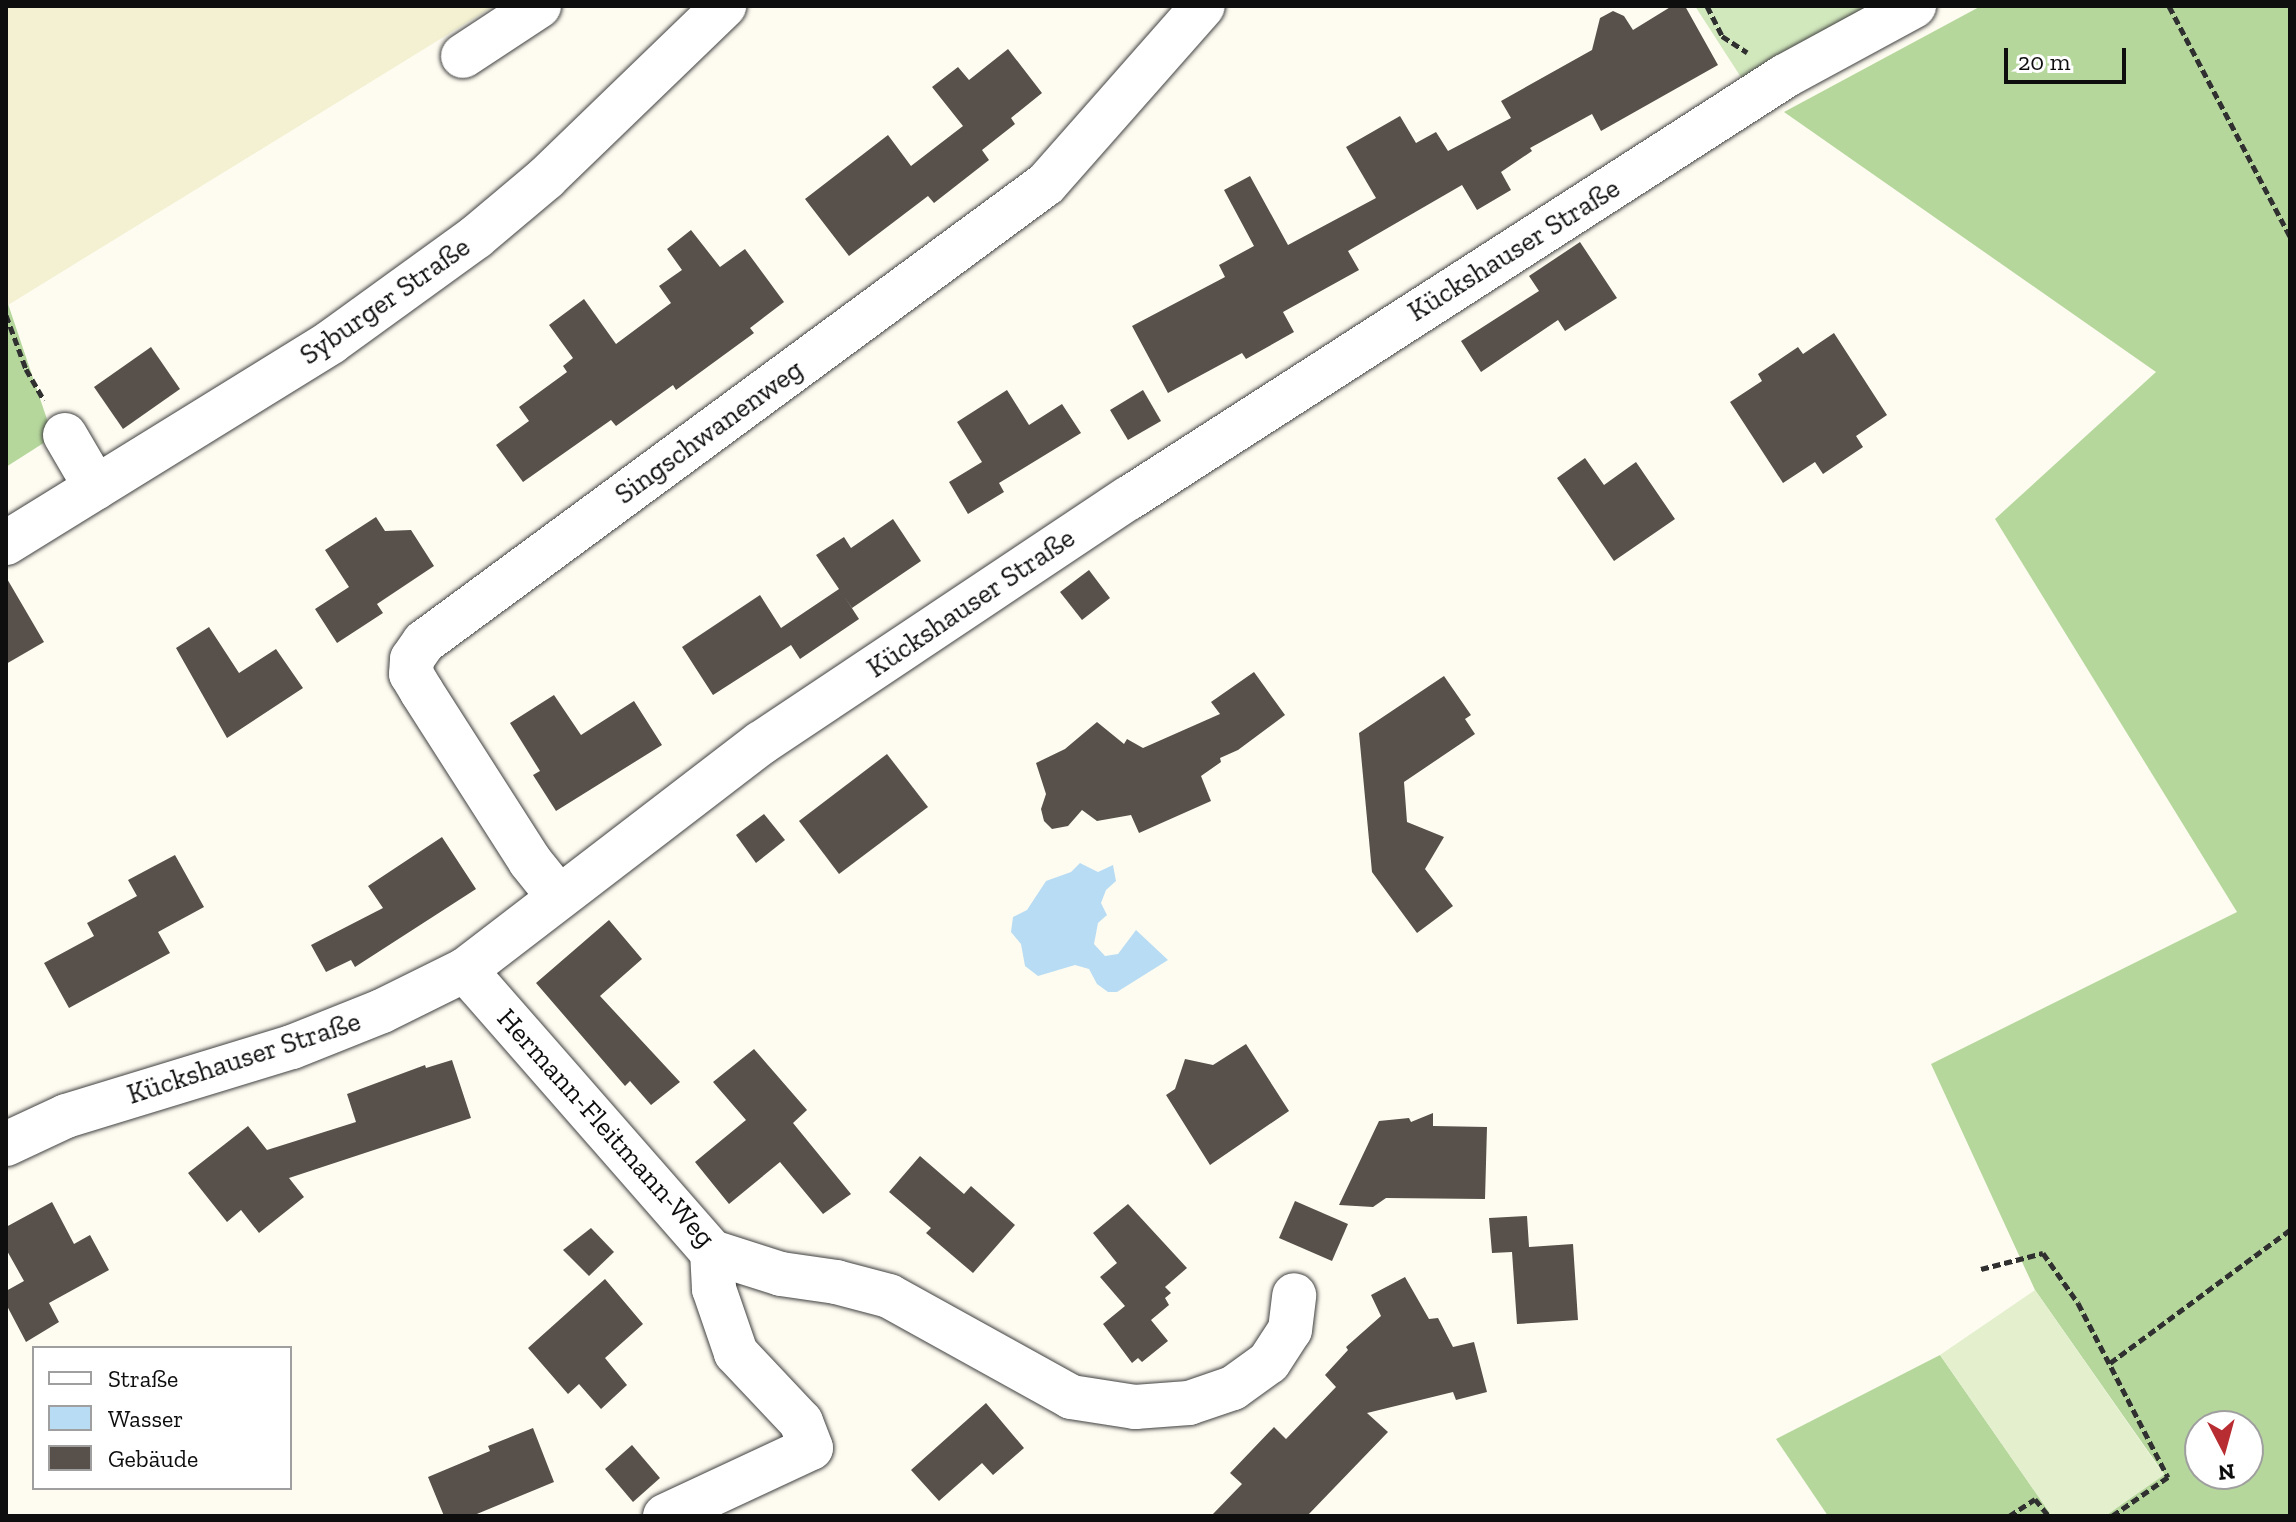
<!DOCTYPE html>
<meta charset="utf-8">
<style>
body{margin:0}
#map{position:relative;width:2296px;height:1522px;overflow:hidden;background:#fefcf1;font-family:"Zilla Slab",serif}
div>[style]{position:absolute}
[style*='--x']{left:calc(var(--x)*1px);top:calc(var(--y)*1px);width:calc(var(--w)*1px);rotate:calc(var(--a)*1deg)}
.farmland>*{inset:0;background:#f3f1d2}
.green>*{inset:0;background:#d1e7bc}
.forest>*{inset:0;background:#b5d79c}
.pitch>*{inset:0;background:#e3efcd}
.water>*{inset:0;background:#b8dcf3}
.building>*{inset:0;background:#57504b}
.path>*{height:5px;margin-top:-2.5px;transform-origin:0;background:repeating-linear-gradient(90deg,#303030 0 8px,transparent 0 12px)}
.roads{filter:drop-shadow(0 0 2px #414141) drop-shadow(0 0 2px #414141)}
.minor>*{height:44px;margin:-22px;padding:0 22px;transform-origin:22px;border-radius:22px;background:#fff}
span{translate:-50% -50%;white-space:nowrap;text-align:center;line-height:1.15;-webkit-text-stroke:8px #fff;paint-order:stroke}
.street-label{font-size:28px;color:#0e0e0e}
.frame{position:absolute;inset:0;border:8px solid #0e0e0e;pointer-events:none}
.legend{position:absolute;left:32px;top:1346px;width:260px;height:144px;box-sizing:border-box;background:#fff;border:2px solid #9f9f9f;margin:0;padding:10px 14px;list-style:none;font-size:24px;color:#0e0e0e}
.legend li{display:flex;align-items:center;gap:16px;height:40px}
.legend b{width:40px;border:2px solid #9f9f9f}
.north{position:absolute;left:2184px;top:1410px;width:80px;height:80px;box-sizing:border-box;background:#fff;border:2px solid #9f9f9f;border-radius:50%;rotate:174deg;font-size:22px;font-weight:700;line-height:32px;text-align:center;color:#0e0e0e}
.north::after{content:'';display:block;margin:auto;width:28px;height:36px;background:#b82d31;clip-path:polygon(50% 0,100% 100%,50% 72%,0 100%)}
.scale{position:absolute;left:2004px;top:48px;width:122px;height:36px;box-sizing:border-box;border:4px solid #0e0e0e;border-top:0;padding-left:10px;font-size:24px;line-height:28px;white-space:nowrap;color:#0e0e0e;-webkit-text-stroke:6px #fff;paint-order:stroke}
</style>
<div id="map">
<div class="farmland">
<div style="clip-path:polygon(6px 6px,494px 6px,8px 305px)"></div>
</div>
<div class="green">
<div style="clip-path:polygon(1695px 6px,1872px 6px,1746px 85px)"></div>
</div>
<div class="forest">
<div style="clip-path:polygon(evenodd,1981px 6px,2290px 6px,2290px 1516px,2105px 1516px,2164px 1474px,2035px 1290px,1931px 1064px,2237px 912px,1995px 519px,2156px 372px,1784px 112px,1981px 6px,2200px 1426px,2248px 1426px,2248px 1474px,2200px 1474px,2200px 1426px)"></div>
<div style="clip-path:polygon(6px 298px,53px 437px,6px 467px)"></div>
<div style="clip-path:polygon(1940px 1355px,2052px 1516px,1828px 1516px,1776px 1439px)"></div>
</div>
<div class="pitch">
<div style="clip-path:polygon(2035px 1290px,2164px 1475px,2105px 1516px,2052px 1516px,1940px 1355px)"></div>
</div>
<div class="water">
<div style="clip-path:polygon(1080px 863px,1098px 872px,1113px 865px,1116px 881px,1106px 890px,1101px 903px,1107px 915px,1098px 923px,1094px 944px,1105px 956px,1118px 954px,1136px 930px,1168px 960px,1117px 992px,1108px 992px,1097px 984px,1089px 969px,1075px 965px,1038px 976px,1025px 966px,1021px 944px,1011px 932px,1013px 917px,1027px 910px,1046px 881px,1071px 872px)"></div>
</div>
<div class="building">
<div style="clip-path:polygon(1672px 6px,1685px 6px,1718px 65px,1601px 131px,1592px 114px,1530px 148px,1532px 151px,1501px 172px,1511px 190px,1477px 210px,1462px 185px,1348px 251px,1359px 270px,1283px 312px,1294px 332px,1246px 359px,1242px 353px,1168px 393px,1132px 326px,1225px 277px,1219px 265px,1254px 246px,1224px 190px,1250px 176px,1288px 245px,1376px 198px,1346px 147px,1400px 116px,1416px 143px,1436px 132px,1448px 151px,1511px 118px,1501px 101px,1592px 50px,1600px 18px,1613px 11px,1624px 16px,1633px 30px)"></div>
<div style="clip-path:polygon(1008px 49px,1042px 93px,1011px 118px,1015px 124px,982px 150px,989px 160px,934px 203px,928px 196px,849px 256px,805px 199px,888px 135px,911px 166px,963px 126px,932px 87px,958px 67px,969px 80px)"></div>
<div style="clip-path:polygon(691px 230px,720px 267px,745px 249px,784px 302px,750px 328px,754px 333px,676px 390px,673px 385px,616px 426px,611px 420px,523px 482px,496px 445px,529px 421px,519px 407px,567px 372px,563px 366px,573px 358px,549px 325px,584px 299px,616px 344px,671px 303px,659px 286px,682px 270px,667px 249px)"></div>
<div style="clip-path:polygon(1580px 242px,1617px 298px,1565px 331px,1558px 320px,1481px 372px,1461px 341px,1539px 291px,1529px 276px)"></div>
<div style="clip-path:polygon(1834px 333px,1887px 415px,1856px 436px,1863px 447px,1823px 474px,1815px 462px,1783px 483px,1730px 402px,1762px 381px,1758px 374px,1798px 347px,1803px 354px)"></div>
<div style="clip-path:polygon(151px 347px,180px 389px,123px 429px,94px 387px)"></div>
<div style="clip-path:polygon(1007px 390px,1029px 425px,1062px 404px,1081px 433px,999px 483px,1004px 492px,968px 514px,949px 482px,982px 462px,957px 422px)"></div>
<div style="clip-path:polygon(1143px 390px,1161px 421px,1128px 440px,1110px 410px)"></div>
<div style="clip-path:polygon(1585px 458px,1604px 485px,1636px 462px,1675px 519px,1614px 561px,1557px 478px)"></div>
<div style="clip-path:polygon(376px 517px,385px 531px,411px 530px,434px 566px,377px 604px,383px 613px,337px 643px,315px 609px,349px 587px,325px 550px)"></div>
<div style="clip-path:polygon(893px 519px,921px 561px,852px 608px,844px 596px,859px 619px,800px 659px,791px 645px,713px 695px,682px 647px,760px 595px,781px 628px,839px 589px,816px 555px,844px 537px,851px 548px)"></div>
<div style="clip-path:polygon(1089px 570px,1110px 598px,1082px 620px,1060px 592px)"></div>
<div style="clip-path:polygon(6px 577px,44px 642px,6px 664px)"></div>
<div style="clip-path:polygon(209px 627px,239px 673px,276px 649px,303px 688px,227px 738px,176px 648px)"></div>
<div style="clip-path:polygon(1254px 672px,1285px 715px,1238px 750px,1220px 758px,1221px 762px,1201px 776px,1211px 801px,1139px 833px,1131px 815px,1097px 821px,1082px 810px,1068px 826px,1052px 829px,1044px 821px,1041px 809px,1046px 794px,1036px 763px,1065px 749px,1097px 722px,1124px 744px,1127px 739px,1143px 748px,1220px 714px,1211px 702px)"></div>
<div style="clip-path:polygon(1444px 676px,1471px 715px,1465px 719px,1475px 734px,1404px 782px,1407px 822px,1444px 837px,1425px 869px,1453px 906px,1417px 933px,1372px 872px,1359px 733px)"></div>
<div style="clip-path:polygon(554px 695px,581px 735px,634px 701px,662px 745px,556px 811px,533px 775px,540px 771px,510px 723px)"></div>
<div style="clip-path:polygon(887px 754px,928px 807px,839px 874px,799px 821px)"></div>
<div style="clip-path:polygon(764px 814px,785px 840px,756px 863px,736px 835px)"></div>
<div style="clip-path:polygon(442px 837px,476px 889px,355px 967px,351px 960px,326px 972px,311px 945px,383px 908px,368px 886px)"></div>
<div style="clip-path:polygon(175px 855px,204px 907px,158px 932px,170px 953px,69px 1008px,44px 963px,94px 936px,87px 923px,137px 896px,128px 880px)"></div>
<div style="clip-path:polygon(609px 920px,642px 959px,600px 996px,680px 1082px,651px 1105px,630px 1081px,625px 1086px,536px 983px)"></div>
<div style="clip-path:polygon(1246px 1044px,1289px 1111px,1210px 1165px,1166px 1095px,1175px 1089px,1185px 1059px,1213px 1065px)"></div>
<div style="clip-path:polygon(754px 1049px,807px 1110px,793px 1123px,851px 1194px,823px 1214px,780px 1162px,729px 1204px,695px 1162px,746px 1120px,713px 1082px)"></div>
<div style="clip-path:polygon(452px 1060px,471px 1118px,289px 1178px,304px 1197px,259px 1233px,241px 1210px,227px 1222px,188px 1173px,248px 1126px,267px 1150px,356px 1122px,347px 1094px,425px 1065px,426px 1068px)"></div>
<div style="clip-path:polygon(1433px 1113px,1433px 1126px,1487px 1127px,1485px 1199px,1386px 1198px,1373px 1207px,1339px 1205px,1379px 1121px,1409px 1118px,1411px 1122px)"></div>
<div style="clip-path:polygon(920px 1156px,964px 1194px,971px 1186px,1015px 1225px,973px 1273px,926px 1233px,931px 1228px,889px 1192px)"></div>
<div style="clip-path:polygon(1295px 1201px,1348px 1224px,1332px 1261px,1279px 1238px)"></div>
<div style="clip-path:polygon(52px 1202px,74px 1244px,90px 1235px,109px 1270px,49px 1303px,59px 1322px,26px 1342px,6px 1304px,6px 1291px,24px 1281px,6px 1249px,6px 1227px)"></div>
<div style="clip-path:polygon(1128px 1204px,1187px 1268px,1165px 1287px,1171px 1293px,1165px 1298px,1169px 1305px,1151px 1320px,1168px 1341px,1142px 1362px,1138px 1358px,1132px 1363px,1103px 1324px,1125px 1306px,1100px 1277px,1117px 1263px,1093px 1233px)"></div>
<div style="clip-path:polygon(1527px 1216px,1529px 1247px,1573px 1244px,1578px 1320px,1517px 1324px,1512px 1252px,1492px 1253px,1489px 1218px)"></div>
<div style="clip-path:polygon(591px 1228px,614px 1252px,589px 1276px,563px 1250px)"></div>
<div style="clip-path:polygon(1405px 1277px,1429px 1319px,1438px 1318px,1453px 1347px,1474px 1342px,1487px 1392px,1456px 1400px,1453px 1392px,1367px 1413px,1388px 1432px,1307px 1516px,1211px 1516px,1242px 1484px,1230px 1473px,1274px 1427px,1286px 1439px,1336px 1387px,1325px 1375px,1348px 1350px,1346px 1347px,1381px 1316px,1371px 1295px)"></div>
<div style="clip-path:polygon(605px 1279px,643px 1324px,605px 1358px,627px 1385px,601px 1409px,579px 1384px,568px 1394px,528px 1348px)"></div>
<div style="clip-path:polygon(986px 1403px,1024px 1448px,993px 1475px,982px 1463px,939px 1501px,911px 1470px)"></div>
<div style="clip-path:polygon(533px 1428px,554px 1482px,472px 1516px,444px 1516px,428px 1477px,490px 1451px,488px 1446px)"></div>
<div style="clip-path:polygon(632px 1445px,660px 1478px,633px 1502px,605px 1469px)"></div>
</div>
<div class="path">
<div style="--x:1707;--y:6;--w:34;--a:63"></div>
<div style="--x:1722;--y:36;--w:30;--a:33"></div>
<div style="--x:2169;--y:6;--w:260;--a:62.3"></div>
<div style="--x:6;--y:315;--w:58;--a:69.7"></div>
<div style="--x:26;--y:369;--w:36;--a:60"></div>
<div style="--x:1981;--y:1269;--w:64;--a:-14.5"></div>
<div style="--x:2043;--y:1253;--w:61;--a:55"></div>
<div style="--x:2078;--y:1303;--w:196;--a:62.7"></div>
<div style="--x:2168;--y:1477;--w:68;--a:145.1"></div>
<div style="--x:2110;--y:1363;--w:224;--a:-36.5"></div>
<div style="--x:2009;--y:1516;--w:31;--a:-33"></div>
<div style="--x:2035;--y:1499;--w:22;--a:51"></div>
</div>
<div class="roads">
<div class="minor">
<div style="--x:463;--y:56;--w:91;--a:-33.3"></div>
<div style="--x:65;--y:435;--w:61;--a:59.7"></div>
<div style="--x:6;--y:543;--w:382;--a:-31.7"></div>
<div style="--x:331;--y:342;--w:179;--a:-35.9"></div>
<div style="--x:476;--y:237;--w:92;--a:-40.1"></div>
<div style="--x:546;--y:178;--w:248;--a:-44"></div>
<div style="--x:558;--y:896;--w:45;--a:-128.7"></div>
<div style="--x:530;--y:861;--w:201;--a:-122.6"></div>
<div style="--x:422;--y:692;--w:21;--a:-121"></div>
<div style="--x:411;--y:674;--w:15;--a:-86"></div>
<div style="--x:412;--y:659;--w:21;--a:-55"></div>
<div style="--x:424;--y:642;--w:772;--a:-36.37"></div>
<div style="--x:1046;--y:184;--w:237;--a:-48.6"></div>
<div style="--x:465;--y:970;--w:375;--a:48.8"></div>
<div style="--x:712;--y:1252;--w:72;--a:17.7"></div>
<div style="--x:781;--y:1274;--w:56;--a:8.3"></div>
<div style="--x:836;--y:1282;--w:55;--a:14.8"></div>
<div style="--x:889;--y:1296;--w:208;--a:29"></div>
<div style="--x:1071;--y:1397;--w:65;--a:8.9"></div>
<div style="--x:1135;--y:1407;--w:54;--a:-4.2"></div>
<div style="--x:1189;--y:1403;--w:46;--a:-18.8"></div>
<div style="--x:1233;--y:1388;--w:44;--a:-35.8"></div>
<div style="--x:1269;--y:1362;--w:38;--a:-57"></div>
<div style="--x:1290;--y:1330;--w:35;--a:-83"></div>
<div style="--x:6;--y:1144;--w:66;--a:-25"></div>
<div style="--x:66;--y:1116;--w:236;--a:-17"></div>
<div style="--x:292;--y:1047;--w:97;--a:-21.8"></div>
<div style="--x:382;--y:1011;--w:93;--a:-26.3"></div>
<div style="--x:465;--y:970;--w:373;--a:-37.5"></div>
<div style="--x:761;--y:743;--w:442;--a:-33.7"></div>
<div style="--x:1129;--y:498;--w:780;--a:-32.75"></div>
<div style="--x:1785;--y:76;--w:147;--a:-28.5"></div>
<div style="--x:665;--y:1516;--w:161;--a:-25"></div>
<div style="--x:811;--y:1448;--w:28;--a:-111"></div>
<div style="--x:801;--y:1422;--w:95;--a:-133.3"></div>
<div style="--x:736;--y:1353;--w:68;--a:-109"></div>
<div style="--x:714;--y:1289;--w:37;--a:-93"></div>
</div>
</div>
<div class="street-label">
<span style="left:1514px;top:250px;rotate:-32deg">Kückshauser Straße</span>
<span style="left:385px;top:301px;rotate:-35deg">Syburger Straße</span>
<span style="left:709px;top:432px;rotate:-36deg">Singschwanenweg</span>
<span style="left:971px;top:603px;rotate:-34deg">Kückshauser Straße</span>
<span style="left:244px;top:1058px;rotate:-18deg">Kückshauser Straße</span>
<span style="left:606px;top:1128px;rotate:48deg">Hermann-Fleitmann-Weg</span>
</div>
<div class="frame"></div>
<ul class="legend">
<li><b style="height:10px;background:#fff"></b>Straße</li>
<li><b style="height:22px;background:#b8dcf3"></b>Wasser</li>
<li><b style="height:22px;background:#57504b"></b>Gebäude</li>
</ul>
<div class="north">N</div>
<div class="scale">20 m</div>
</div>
